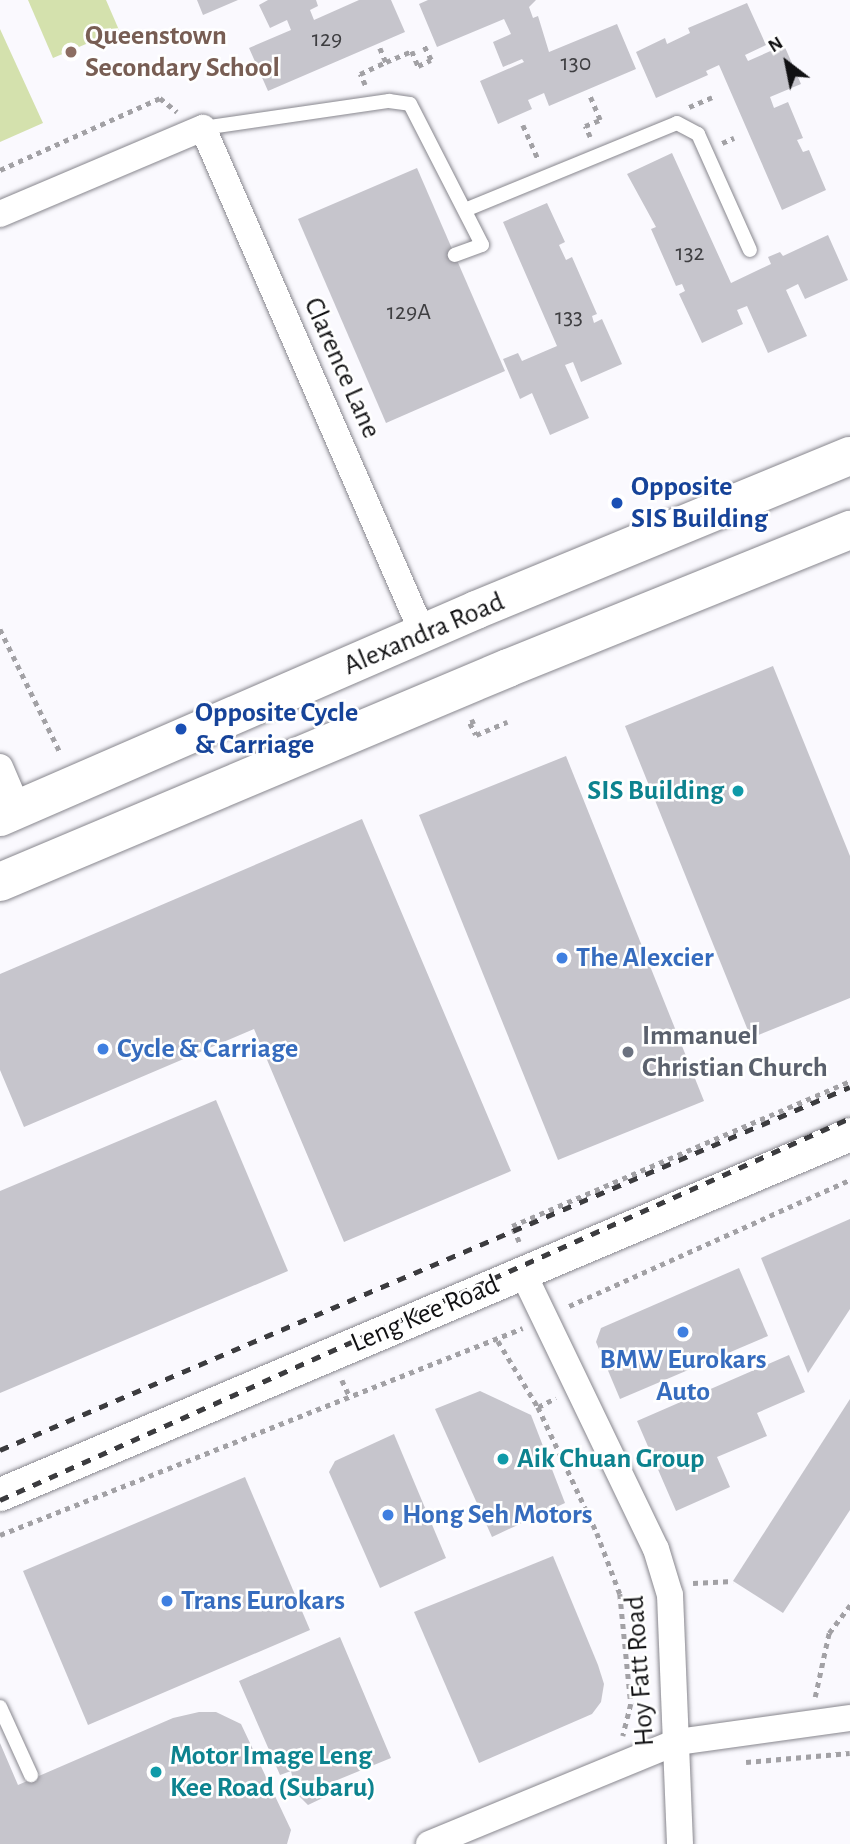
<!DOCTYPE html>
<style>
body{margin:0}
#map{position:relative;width:850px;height:1844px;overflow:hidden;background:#faf9fe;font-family:"Alegreya Sans",sans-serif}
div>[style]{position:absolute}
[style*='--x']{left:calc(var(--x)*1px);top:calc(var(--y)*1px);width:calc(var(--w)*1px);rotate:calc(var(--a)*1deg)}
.green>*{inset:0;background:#d4e1ad}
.building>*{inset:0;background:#c6c5cc}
.path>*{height:4.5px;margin-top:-2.25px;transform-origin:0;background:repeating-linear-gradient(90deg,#a2a1a5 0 5px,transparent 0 10px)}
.roads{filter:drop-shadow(0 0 2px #88878e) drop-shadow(0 0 2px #88878e)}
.service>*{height:14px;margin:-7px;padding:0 7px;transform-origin:7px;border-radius:7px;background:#fff}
.minor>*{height:26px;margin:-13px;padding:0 13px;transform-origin:13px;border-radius:13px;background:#fff}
.tertiary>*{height:33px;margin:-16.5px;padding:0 16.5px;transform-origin:16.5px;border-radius:16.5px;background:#fff}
.primary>*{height:38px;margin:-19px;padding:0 19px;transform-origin:19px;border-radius:19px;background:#fff}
.rail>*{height:5px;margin-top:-2.5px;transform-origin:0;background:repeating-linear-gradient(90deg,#3c3c3f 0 9px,transparent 0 18px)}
.dots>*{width:19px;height:19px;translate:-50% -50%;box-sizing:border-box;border:4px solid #fff;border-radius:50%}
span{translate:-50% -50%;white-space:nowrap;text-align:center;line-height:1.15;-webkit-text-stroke:5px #fff;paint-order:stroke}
.number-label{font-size:24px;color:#3e3e41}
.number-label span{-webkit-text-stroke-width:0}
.education-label{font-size:28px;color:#785e54;font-weight:700}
.left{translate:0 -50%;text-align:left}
.street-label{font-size:28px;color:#111113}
.transit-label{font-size:28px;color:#164399;font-weight:700}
.culture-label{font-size:28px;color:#0d838f;font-weight:700}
.right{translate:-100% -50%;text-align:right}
.shop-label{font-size:28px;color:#366cbe;font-weight:700}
.worship-label{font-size:28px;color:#5b616d;font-weight:700}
.north{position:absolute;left:752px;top:28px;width:70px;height:70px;-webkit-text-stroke:5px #fff;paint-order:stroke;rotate:328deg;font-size:19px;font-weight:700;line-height:28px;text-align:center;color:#111113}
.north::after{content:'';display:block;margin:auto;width:24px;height:32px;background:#111113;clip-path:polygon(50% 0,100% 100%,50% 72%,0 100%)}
</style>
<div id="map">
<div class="green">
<div style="clip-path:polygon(28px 0,106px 0,119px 30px,53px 58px)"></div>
<div style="clip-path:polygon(0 29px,43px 123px,0 142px)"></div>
</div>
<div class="building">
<div style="clip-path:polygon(197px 0,238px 0,203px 15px)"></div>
<div style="clip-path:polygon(268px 0,316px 0,318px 6px,310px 10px,314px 20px,359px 0,391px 0,405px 32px,268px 91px,249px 48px,291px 30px,287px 20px,270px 28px,259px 5px)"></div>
<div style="clip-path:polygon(428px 0,536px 0,529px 7px,533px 18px,538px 16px,549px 52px,617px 24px,636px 69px,549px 106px,544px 93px,528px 100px,532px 109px,498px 124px,480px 81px,524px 62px,522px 59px,503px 67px,493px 42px,511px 34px,504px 19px,437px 47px,419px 4px)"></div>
<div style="clip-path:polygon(747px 3px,766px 45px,745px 55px,748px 61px,784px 45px,801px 84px,770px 97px,774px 108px,788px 102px,803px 138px,797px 140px,803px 152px,809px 150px,826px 190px,782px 210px,719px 65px,706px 71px,708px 75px,656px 98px,636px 52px,665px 38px,667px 44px,690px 33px,688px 28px)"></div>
<div style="clip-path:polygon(672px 153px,731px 283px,771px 264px,768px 257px,780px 252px,783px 256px,828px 235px,848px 280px,805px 299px,798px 284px,786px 290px,807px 336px,768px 353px,747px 306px,737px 310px,743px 324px,702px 343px,679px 294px,685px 291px,682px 284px,676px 286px,651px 229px,656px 227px,627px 174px)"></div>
<div style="clip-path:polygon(417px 168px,505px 371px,386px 423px,298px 219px)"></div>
<div style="clip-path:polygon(547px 203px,565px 242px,559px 245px,566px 260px,572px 257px,597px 314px,592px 316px,594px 323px,602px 319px,622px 364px,581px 382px,573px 362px,565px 365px,589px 418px,550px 435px,532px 393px,520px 399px,503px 359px,518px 353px,522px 361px,557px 346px,503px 222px)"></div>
<div style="clip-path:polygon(773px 666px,850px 856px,850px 998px,751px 1038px,625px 726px)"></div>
<div style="clip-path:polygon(566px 756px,704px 1101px,558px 1160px,419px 815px)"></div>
<div style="clip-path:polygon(362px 819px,511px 1171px,344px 1242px,254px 1029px,24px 1127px,0 1070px,0 974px)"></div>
<div style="clip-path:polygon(216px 1100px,288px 1271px,0 1393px,0 1191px)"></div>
<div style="clip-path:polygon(850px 1219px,850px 1309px,808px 1373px,761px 1258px)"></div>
<div style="clip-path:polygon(739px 1268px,768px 1336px,620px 1399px,596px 1342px,601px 1328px)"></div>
<div style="clip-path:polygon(789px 1355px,805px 1392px,757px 1413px,767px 1436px,717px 1457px,730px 1487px,676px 1511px,637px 1421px)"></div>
<div style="clip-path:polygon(480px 1391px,531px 1415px,565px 1503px,492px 1537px,435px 1409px)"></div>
<div style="clip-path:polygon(850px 1399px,850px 1510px,783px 1613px,733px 1581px)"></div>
<div style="clip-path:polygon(394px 1434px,446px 1558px,380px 1588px,329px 1472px,335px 1461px)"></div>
<div style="clip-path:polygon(245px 1477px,310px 1630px,88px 1725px,23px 1571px)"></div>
<div style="clip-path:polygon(553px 1556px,598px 1665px,604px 1684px,601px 1702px,592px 1714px,479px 1763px,414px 1612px)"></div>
<div style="clip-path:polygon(340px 1637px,391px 1758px,330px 1783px,329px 1795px,308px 1805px,296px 1793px,291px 1771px,280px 1775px,239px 1681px)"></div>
<div style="clip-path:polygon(199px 1712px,216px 1712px,241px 1724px,291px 1830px,287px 1844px,0 1844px,0 1743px,18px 1785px,173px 1718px)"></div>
</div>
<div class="path">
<div style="--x:380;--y:48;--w:15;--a:67"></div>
<div style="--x:386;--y:62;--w:28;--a:-23"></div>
<div style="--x:412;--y:51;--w:16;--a:68"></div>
<div style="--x:418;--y:66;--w:14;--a:-25"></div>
<div style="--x:431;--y:60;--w:16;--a:-117"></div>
<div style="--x:365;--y:85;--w:12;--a:-114"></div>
<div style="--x:360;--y:74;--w:29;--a:-25"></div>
<div style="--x:689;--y:107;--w:25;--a:-23"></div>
<div style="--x:523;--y:125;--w:36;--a:66"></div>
<div style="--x:590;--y:137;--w:12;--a:-114"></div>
<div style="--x:585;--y:126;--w:16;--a:-22"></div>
<div style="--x:600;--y:120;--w:25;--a:-113"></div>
<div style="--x:722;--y:143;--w:13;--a:-23"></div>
<div style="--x:0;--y:170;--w:175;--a:-24.2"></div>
<div style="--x:160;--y:98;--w:22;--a:39"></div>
<div style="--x:0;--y:629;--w:139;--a:64"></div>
<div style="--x:475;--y:721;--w:5;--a:158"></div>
<div style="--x:470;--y:723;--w:13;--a:63"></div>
<div style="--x:476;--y:735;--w:34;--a:-23"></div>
<div style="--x:519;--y:1242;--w:17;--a:-114"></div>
<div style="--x:512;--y:1226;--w:368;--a:-23.2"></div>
<div style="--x:569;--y:1306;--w:308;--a:-24.2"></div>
<div style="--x:498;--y:1341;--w:77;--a:58.8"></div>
<div style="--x:538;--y:1407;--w:139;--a:64.9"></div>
<div style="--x:597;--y:1533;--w:65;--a:69.3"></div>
<div style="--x:620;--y:1594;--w:111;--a:84.3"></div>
<div style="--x:631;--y:1704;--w:33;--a:104"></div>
<div style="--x:342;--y:1380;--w:17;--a:65"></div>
<div style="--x:538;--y:1407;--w:20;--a:-27"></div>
<div style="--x:0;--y:1535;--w:562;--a:-21.59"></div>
<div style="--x:693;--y:1583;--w:40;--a:-2.9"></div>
<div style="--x:815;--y:1697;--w:66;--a:-77.7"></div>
<div style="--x:829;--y:1633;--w:35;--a:-53"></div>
<div style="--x:746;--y:1762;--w:104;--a:-4.9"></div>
</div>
<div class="roads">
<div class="service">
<div style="--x:203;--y:128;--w:188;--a:-8.3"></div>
<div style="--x:389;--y:101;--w:21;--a:8"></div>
<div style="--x:410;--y:104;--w:158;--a:62.9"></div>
<div style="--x:482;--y:245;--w:29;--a:160"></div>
<div style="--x:465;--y:210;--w:229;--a:-22.3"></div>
<div style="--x:677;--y:123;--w:24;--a:28"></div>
<div style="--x:698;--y:134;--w:127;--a:65.9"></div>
<div style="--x:0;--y:1707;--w:75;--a:65.5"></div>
</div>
<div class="minor">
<div style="--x:0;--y:214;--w:220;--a:-23"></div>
<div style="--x:203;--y:128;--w:552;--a:66.5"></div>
<div style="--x:0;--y:767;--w:46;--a:66.8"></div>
<div style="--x:523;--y:1273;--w:306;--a:64.3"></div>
<div style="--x:656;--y:1549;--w:48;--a:73.1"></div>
<div style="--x:670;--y:1595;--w:249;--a:87.7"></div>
<div style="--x:429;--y:1844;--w:268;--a:-22.4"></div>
<div style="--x:677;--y:1742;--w:175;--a:-7.9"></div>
</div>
<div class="tertiary">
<div style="--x:0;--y:1494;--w:923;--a:-22.95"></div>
</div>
<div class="primary">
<div style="--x:0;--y:817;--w:519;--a:-23.5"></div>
<div style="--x:476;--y:610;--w:404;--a:-22.4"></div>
<div style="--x:0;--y:882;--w:551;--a:-22.84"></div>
<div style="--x:508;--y:668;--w:369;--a:-22"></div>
</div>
</div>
<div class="rail">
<div style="--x:0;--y:1450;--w:924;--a:-23.13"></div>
<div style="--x:0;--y:1500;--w:932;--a:-24.2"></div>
</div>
<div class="dots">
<div style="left:71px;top:52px;background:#8d6e63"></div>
<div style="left:617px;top:503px;background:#1a4fb4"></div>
<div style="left:181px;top:729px;background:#1a4fb4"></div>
<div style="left:738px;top:791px;background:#0f9aa8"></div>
<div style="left:562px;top:958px;background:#3f7fe0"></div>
<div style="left:103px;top:1049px;background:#3f7fe0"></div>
<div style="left:628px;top:1052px;background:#6b7280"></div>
<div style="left:683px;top:1332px;background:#3f7fe0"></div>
<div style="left:503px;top:1459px;background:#0f9aa8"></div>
<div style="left:388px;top:1515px;background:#3f7fe0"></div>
<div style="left:167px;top:1601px;background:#3f7fe0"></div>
<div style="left:156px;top:1772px;background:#0f9aa8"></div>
</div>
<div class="number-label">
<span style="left:327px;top:40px">129</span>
<span style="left:576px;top:64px">130</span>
<span style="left:690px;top:254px">132</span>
<span style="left:409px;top:313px">129A</span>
<span style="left:569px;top:318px">133</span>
</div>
<div class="education-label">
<span class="left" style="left:85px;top:52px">Queenstown<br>Secondary School</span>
</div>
<div class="street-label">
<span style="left:342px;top:368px;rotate:66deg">Clarence Lane</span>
<span style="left:424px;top:634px;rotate:-23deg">Alexandra Road</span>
<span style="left:425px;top:1314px;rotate:-23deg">Leng Kee Road</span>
<span style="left:640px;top:1671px;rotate:-94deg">Hoy Fatt Road</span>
</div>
<div class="transit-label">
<span class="left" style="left:631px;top:503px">Opposite<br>SIS Building</span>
<span class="left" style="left:195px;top:729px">Opposite Cycle<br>&amp; Carriage</span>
</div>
<div class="culture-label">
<span class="right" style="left:724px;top:791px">SIS Building</span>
<span class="left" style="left:517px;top:1459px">Aik Chuan Group</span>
<span class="left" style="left:170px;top:1772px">Motor Image Leng<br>Kee Road (Subaru)</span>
</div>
<div class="shop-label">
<span class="left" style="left:576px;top:958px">The Alexcier</span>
<span class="left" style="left:117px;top:1049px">Cycle &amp; Carriage</span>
<span style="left:683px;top:1376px">BMW Eurokars<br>Auto</span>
<span class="left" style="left:402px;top:1515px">Hong Seh Motors</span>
<span class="left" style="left:181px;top:1601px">Trans Eurokars</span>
</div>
<div class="worship-label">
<span class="left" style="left:642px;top:1052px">Immanuel<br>Christian Church</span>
</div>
<div class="north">N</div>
</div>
